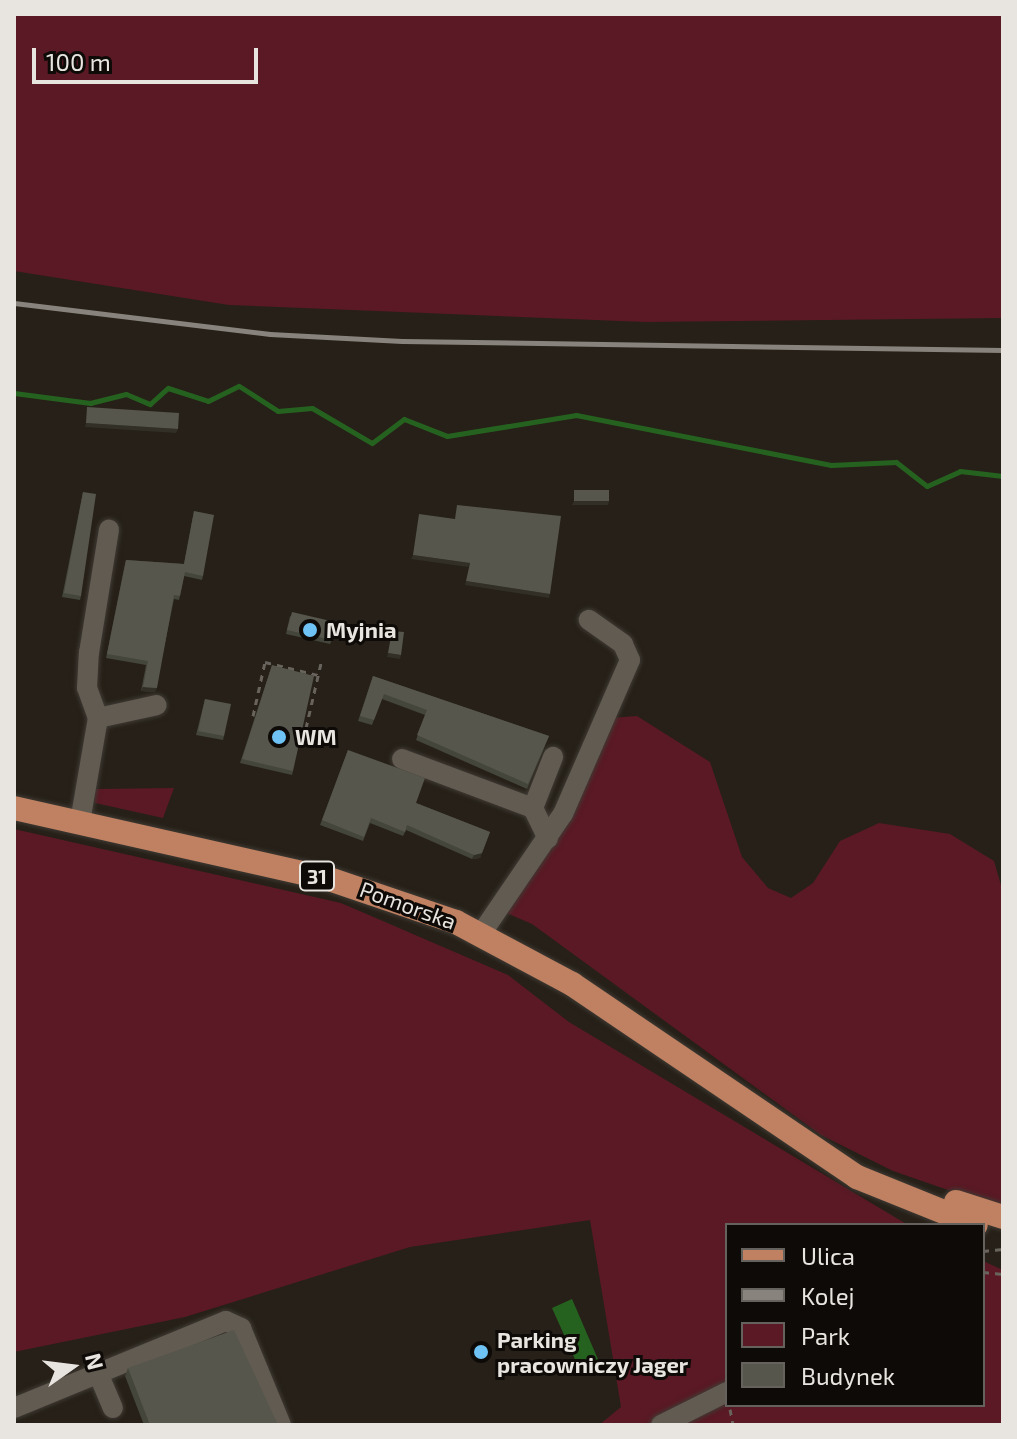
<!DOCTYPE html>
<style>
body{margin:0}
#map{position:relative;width:1017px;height:1439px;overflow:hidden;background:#262018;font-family:"Exo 2",sans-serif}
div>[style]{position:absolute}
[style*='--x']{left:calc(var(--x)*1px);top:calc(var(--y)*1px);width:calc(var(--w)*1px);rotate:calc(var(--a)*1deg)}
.green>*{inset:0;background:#5a1924}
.water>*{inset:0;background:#26621f}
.stream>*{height:5px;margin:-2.5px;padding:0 2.5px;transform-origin:2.5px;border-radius:2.5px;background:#26621f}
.path>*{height:3px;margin-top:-1.5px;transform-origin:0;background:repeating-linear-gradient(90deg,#68635c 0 6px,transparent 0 12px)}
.roads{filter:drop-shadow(0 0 2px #3f3a34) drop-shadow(0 0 2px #3f3a34)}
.minor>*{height:20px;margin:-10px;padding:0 10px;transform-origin:10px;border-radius:10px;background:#625b52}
.major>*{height:24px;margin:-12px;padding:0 12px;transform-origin:12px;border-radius:12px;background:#bf8161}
.rail>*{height:5px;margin:-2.5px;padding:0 2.5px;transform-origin:2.5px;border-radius:2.5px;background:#88837c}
.wall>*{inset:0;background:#44453b}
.shaded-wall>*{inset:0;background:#312f26}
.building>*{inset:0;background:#56564d}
.dots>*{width:22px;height:22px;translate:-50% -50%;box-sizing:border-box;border:4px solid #0d0a07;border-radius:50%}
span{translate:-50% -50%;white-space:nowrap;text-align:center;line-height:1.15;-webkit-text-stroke:6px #0d0a07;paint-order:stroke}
.shield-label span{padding:2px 6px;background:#0d0a07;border:2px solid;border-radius:6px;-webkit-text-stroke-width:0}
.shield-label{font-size:20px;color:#e8e4df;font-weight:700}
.poi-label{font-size:22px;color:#e8e4df;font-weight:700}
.left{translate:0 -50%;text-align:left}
.street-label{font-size:22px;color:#e8e4df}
.frame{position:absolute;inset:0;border:16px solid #e8e4df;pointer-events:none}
.legend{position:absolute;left:725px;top:1223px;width:260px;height:184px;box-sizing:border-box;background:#0d0a07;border:2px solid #65615d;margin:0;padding:10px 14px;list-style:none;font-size:24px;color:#e8e4df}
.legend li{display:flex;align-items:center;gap:16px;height:40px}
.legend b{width:40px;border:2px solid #65615d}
.north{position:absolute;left:32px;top:1327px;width:80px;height:80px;-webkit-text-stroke:6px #0d0a07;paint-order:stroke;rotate:76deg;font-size:22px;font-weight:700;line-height:32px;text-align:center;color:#e8e4df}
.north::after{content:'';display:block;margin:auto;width:28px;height:36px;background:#e8e4df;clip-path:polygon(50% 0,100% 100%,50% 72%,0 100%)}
.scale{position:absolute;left:32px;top:48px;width:226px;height:36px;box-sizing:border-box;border:4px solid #e8e4df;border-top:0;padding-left:10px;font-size:24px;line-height:28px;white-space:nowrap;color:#e8e4df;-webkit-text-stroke:6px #0d0a07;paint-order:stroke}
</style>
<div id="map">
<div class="green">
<div style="clip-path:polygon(14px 14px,1003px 14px,1003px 318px,645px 322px,229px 305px,14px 271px)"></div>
<div style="clip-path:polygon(637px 716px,710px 762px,742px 857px,768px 888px,791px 898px,813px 883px,840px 841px,879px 823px,950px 834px,994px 861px,1003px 892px,1003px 1209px,893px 1171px,821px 1135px,532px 924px,499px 910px,610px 718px)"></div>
<div style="clip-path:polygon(174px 788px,163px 818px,95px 803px,95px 789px)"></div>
<div style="clip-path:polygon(14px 829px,341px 903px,508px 975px,569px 1022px,908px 1225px,727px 1225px,727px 1405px,983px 1405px,983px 1261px,1003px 1270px,1003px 1425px,599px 1425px,621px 1407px,590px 1220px,410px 1247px,185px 1317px,14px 1352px)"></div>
</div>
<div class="water">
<div style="clip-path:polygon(572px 1299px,600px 1364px,582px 1375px,552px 1308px)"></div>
</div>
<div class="stream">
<div style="--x:14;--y:393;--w:77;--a:7.5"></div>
<div style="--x:90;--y:403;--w:37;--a:-14"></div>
<div style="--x:126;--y:394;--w:26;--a:23"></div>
<div style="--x:150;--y:404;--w:24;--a:-42"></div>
<div style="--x:168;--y:388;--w:42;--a:18"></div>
<div style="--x:208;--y:401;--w:34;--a:-26"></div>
<div style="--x:239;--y:386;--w:46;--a:32.7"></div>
<div style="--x:278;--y:411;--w:34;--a:-5"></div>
<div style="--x:312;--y:408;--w:69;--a:30.3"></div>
<div style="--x:372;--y:443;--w:40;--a:-37"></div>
<div style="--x:404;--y:419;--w:46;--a:21.6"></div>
<div style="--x:447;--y:436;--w:131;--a:-9.2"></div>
<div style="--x:576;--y:415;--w:260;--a:11.1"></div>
<div style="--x:831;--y:465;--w:65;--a:-2.6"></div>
<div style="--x:896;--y:462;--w:39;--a:38"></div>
<div style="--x:927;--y:486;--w:36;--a:-24"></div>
<div style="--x:960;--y:471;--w:43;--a:6.6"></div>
</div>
<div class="path">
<div style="--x:253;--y:716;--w:55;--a:-77.5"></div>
<div style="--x:265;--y:662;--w:55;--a:13.8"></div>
<div style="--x:306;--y:728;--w:67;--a:-77"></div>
<div style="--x:983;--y:1251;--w:20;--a:-6"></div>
<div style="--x:983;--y:1272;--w:20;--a:6"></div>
<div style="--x:730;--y:1409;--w:16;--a:79"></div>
</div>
<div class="roads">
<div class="minor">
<div style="--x:98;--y:718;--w:60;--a:-12.4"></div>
<div style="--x:402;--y:759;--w:140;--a:20.5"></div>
<div style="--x:533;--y:808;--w:34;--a:64"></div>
<div style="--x:533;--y:808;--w:55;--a:-68.6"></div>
<div style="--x:80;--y:822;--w:106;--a:-80.2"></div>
<div style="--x:98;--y:718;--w:32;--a:-110"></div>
<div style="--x:87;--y:688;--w:35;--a:-87"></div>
<div style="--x:89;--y:653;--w:125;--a:-80.8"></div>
<div style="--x:481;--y:934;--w:145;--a:-55.7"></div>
<div style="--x:563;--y:814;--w:168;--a:-66.5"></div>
<div style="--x:630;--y:660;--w:17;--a:-114"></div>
<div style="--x:623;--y:644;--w:42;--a:-144.8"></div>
<div style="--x:98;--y:1373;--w:38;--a:67"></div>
<div style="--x:14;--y:1408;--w:229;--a:-22.3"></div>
<div style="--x:226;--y:1321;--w:17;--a:25"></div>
<div style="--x:241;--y:1328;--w:105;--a:67.6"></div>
<div style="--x:661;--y:1425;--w:74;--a:-26.6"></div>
</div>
<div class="major">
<div style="--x:14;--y:808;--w:323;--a:12.7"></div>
<div style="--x:329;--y:879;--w:134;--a:18.7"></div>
<div style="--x:456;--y:922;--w:132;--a:28.1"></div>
<div style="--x:572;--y:984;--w:344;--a:34.1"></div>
<div style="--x:857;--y:1177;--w:128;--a:22"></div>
<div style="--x:956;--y:1202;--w:49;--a:17.7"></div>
</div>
</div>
<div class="rail">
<div style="--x:14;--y:303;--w:258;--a:6.9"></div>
<div style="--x:270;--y:334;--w:132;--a:3"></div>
<div style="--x:402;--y:341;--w:601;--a:0.86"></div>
</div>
<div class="wall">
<div style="clip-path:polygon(83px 492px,81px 596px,80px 600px,62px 597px)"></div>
<div style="clip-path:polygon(194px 511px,203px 576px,202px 580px,184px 576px,179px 600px,174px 599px,155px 692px,141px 691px,146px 665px,106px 658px,125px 564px,126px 560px,184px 564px)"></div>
<div style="clip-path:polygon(290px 616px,332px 640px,330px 644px,286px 634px)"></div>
<div style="clip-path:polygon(272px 665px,293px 771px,292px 775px,240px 763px)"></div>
<div style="clip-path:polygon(373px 676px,549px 736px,527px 789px,416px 740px,425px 715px,382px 699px,372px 725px,358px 721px)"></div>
<div style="clip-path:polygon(205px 699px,224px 736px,223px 740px,196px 735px)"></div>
<div style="clip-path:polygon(348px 750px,416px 803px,490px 832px,480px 858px,472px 859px,406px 830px,403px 836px,370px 823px,363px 841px,320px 825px)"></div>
<div style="clip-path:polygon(128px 1368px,278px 1425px,144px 1425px,125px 1376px)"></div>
</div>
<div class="shaded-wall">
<div style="clip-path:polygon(86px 423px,178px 429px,176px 433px,85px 427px)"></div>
<div style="clip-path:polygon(574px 501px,609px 501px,608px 505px,572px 505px)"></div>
<div style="clip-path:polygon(413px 555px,470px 563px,468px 567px,411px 559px)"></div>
<div style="clip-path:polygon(466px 581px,550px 594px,549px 598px,465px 585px)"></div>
<div style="clip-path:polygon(388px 653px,401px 655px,400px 659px,387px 657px)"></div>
<div style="clip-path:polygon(143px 687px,157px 688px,155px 692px,141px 691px)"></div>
<div style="clip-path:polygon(482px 853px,480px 858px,472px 859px,474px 855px)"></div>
</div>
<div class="building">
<div style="clip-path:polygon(87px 407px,179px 413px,178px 429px,86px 423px)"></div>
<div style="clip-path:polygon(574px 490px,609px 490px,609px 501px,574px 501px)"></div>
<div style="clip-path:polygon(83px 492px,96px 494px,81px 596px,64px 593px)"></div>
<div style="clip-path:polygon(457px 505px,561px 516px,550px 594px,466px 581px,470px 563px,413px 555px,419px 514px,455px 519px)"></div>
<div style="clip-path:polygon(194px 511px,214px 515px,203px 576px,185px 572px,180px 596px,174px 595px,157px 688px,143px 687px,148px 661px,107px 654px,126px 560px,184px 564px)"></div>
<div style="clip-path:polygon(292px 612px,335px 622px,332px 640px,287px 630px)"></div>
<div style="clip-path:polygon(392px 631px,404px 632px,401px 655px,388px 653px)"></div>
<div style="clip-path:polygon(272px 665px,314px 676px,293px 771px,242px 759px)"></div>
<div style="clip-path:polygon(373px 676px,549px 736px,528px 784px,417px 735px,427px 710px,384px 694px,374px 720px,360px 716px)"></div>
<div style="clip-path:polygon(205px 699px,231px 704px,224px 736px,198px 731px)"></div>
<div style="clip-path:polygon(348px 750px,425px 778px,416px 803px,490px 832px,482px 853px,474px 855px,407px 825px,405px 832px,371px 818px,364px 837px,322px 820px)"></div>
<div style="clip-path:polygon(234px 1330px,278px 1425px,150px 1425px,128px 1368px)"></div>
</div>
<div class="dots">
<div style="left:310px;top:630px;background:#6fc2f4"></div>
<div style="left:279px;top:737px;background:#6fc2f4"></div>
<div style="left:481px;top:1352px;background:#6fc2f4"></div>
</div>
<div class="shield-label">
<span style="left:317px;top:876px">31</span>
</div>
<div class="poi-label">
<span class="left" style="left:326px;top:630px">Myjnia</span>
<span class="left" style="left:295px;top:737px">WM</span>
<span class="left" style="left:497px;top:1352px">Parking<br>pracowniczy Jager</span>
</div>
<div class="street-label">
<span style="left:408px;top:905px;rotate:20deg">Pomorska</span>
</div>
<div class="frame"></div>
<ul class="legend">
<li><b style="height:10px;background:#bf8161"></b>Ulica</li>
<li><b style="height:10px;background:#88837c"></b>Kolej</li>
<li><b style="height:22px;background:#5a1924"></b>Park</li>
<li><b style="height:22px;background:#56564d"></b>Budynek</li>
</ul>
<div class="north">N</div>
<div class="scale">100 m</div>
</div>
